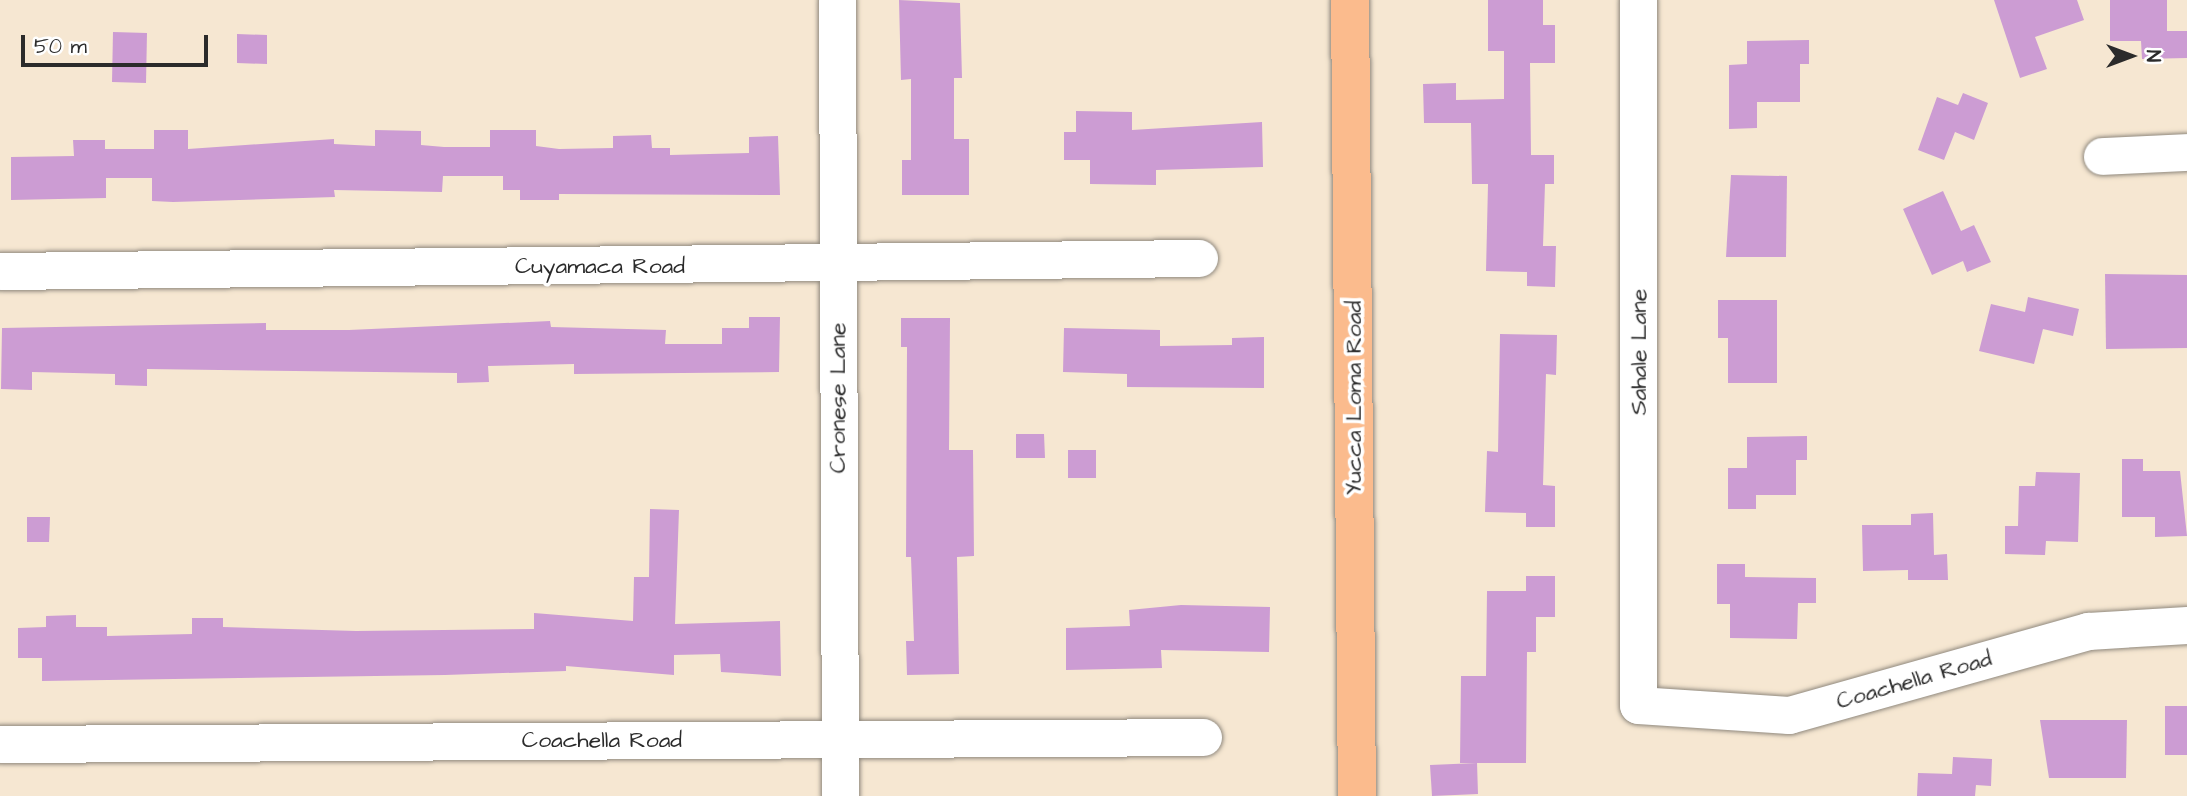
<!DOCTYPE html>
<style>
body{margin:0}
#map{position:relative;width:2187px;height:796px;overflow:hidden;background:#f6e7d2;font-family:"Architects Daughter",sans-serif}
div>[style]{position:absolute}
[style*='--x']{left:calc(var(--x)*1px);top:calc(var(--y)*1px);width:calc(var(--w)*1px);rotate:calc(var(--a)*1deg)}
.building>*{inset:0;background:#cc9cd3}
.roads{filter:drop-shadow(0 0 2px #90897e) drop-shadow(0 0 2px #90897e)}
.minor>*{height:37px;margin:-18.5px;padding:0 18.5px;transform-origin:18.5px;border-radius:18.5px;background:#fff}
.major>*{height:38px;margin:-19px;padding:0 19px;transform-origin:19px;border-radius:19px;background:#fbbb8d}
span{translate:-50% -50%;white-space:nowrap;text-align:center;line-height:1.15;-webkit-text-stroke:7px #fff;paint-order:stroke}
.street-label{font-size:23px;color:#2b2b2b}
.north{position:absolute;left:2096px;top:21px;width:70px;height:70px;-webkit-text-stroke:5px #fff;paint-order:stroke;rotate:90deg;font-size:19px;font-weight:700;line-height:28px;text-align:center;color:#2b2b2b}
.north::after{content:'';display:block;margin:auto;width:24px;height:32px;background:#2b2b2b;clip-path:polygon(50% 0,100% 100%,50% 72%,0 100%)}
.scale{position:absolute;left:21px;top:35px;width:187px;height:32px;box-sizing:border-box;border:4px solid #2b2b2b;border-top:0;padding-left:9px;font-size:21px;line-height:24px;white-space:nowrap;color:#2b2b2b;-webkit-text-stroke:5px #fff;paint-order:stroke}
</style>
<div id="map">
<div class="building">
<div style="clip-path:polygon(899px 0,960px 3px,962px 78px,954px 78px,954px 139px,969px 139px,969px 195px,902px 195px,902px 160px,911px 160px,911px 79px,901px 80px)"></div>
<div style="clip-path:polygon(1488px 0,1543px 0,1543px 25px,1555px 25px,1555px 63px,1530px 63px,1531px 155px,1554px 155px,1554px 184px,1545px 184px,1543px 246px,1556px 246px,1555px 287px,1527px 286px,1527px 272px,1486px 271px,1488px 184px,1472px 184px,1471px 123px,1424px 123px,1423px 84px,1456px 83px,1456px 100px,1504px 99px,1504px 51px,1488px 51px)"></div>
<div style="clip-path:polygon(1994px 0,2077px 0,2084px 20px,2035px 37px,2047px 69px,2020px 78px)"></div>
<div style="clip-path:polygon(2110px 0,2167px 0,2167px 31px,2187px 31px,2187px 58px,2142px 59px,2141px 41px,2110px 41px)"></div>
<div style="clip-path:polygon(113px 32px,147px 33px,146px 83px,112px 82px)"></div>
<div style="clip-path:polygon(237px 34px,267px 35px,267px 64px,237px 63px)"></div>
<div style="clip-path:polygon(1809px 40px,1809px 64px,1800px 64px,1800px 102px,1757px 102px,1757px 128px,1729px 129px,1729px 65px,1747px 64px,1747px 41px)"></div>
<div style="clip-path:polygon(1963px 93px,1988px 103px,1974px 140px,1955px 132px,1944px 160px,1918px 150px,1937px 97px,1958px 105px)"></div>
<div style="clip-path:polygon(1076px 111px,1132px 112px,1132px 130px,1262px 122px,1263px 167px,1156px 170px,1156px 185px,1090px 184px,1090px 160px,1064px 160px,1064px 132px,1076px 132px)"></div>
<div style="clip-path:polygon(154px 130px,188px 130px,188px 149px,334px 139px,334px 144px,375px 146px,375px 130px,421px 131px,421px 145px,444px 147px,490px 147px,490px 130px,536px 130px,536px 146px,559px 149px,613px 148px,613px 136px,651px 135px,652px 148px,670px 148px,670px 155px,749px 153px,749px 137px,778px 136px,780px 195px,559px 194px,559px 200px,520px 200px,520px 190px,503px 190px,503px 176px,443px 176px,442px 192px,334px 190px,335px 197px,173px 202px,152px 201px,152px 178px,106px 178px,106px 198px,11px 200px,11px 157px,74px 156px,73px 140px,105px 140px,105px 149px,154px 149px)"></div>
<div style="clip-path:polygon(1731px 175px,1787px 176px,1786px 257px,1726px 257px)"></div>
<div style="clip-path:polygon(1943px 191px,1961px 231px,1974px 225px,1991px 262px,1967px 272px,1963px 261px,1932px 275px,1903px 209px)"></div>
<div style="clip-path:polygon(2105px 274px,2187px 275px,2187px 348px,2106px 349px)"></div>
<div style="clip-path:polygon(2028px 297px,2079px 309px,2073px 336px,2043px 329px,2034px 364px,1979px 351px,1991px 304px,2025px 312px)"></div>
<div style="clip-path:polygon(1718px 300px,1777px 300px,1777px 383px,1728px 383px,1728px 338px,1718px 338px)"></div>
<div style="clip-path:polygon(749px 317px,780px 317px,779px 372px,574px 374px,574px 364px,488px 366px,489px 382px,457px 383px,457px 373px,147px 369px,147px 386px,115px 385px,115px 374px,32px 372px,32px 390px,1px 389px,2px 328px,266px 323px,266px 330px,349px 330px,550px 321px,551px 327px,666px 330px,665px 344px,722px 344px,722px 328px,749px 328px)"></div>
<div style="clip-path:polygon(901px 318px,950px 318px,949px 450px,973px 450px,974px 556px,957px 557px,959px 674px,907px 675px,906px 641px,914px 641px,911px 557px,906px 557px,907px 347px,901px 347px)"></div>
<div style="clip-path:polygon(1064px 328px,1160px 330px,1160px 346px,1232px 345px,1232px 338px,1264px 337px,1264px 388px,1127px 387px,1127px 374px,1063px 372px)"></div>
<div style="clip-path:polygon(1500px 334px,1557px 335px,1556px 375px,1546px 374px,1543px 485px,1555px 486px,1555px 527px,1526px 527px,1526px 513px,1485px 512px,1487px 451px,1498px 452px)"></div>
<div style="clip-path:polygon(1016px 434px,1044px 434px,1045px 458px,1016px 458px)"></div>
<div style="clip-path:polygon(1807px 436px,1807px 460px,1796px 460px,1796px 495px,1756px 495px,1756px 509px,1728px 509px,1728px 468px,1747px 468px,1747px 437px)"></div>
<div style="clip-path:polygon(1068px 450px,1096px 450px,1096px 478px,1068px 478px)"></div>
<div style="clip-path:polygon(2122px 459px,2143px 459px,2143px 471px,2180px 471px,2187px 536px,2155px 537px,2155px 517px,2122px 517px)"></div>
<div style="clip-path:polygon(2036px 472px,2080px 473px,2078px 542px,2046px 541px,2045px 555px,2005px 554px,2005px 526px,2018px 526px,2019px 486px,2035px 486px)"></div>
<div style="clip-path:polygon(650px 509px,679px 510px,675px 624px,780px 621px,781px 676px,721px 672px,720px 654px,674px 655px,674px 675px,566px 666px,566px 671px,445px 675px,42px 681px,42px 658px,18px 658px,18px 628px,46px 627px,46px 616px,76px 615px,76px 627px,107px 627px,107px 636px,192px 634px,192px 618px,223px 618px,223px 627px,356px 631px,534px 629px,534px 613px,633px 621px,634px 577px,649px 577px)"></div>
<div style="clip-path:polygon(1933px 513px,1934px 555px,1947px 554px,1948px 580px,1908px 580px,1908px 570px,1863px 571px,1862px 525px,1911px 525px,1911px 514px)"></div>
<div style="clip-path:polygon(27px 517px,50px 517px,49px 542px,27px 542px)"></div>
<div style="clip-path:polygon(1717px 564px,1745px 564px,1745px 577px,1816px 578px,1816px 603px,1798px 603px,1797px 639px,1730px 638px,1730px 604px,1717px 604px)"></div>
<div style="clip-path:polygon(1526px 576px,1555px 576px,1555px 617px,1536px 617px,1536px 652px,1527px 652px,1526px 763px,1460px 763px,1461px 676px,1486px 676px,1487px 591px,1526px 591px)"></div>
<div style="clip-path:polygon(1181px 605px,1270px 607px,1269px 652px,1161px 650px,1162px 668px,1066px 670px,1066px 628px,1130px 626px,1129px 610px)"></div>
<div style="clip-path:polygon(2165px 706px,2187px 706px,2187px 755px,2165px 755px)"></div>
<div style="clip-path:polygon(2040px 720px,2127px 720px,2126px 778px,2049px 778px)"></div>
<div style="clip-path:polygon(1953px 757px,1992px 759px,1991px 786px,1976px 785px,1975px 796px,1917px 796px,1918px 773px,1952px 774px)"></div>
<div style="clip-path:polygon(1477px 763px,1478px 794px,1432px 796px,1430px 765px)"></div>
</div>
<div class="roads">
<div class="minor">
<div style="--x:837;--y:0;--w:796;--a:89.78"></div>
<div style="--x:1638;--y:0;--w:705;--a:90"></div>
<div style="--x:1638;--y:705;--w:151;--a:3.8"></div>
<div style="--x:1789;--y:715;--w:311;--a:-15.7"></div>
<div style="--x:2088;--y:631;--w:99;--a:-3.5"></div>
<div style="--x:2102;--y:156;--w:85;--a:-2.7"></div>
<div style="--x:0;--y:271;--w:1199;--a:-0.62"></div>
<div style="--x:0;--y:744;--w:1203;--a:-0.33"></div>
</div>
<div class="major">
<div style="--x:1350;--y:0;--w:796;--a:89.5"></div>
</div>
</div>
<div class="street-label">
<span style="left:600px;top:266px">Cuyamaca Road</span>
<span style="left:1639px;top:352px;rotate:-90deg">Sahale Lane</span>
<span style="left:838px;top:398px;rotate:-90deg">Cronese Lane</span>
<span style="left:1354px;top:398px;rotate:-90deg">Yucca Loma Road</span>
<span style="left:1914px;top:680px;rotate:-16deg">Coachella Road</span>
<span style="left:602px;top:740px">Coachella Road</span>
</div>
<div class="north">N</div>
<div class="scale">50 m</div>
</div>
